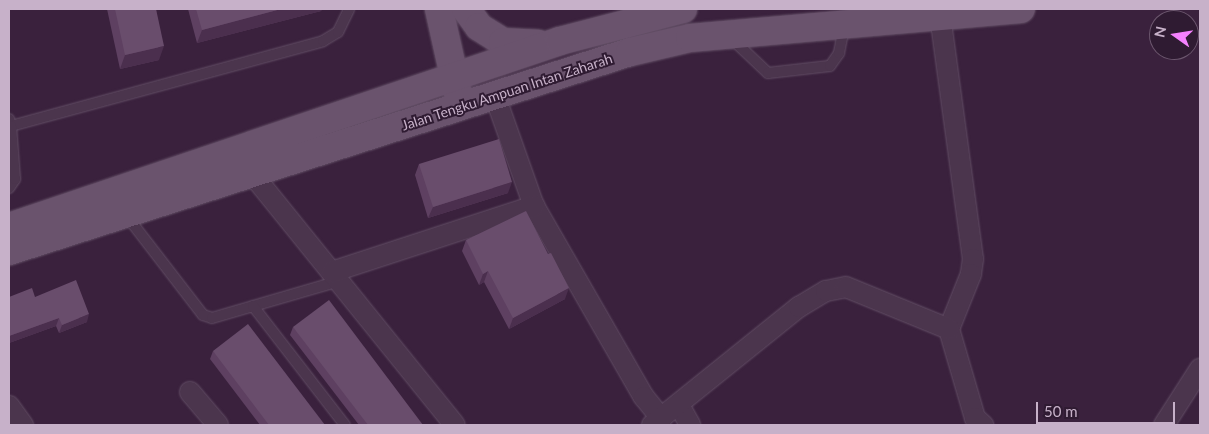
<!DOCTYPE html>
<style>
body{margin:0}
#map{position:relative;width:1209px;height:434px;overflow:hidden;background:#3a213d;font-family:Lato,sans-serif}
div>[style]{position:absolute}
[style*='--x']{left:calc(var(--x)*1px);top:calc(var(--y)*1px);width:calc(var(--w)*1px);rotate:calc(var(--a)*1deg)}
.roads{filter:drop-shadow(0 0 1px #624e65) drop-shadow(0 0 1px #624e65)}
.lane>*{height:10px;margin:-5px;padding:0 5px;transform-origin:5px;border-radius:5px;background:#4b354d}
.street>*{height:20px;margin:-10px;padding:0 10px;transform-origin:10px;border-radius:10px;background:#4b354d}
.primary>*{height:28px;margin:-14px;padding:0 14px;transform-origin:14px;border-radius:14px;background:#6a536d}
.wall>*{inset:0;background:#5e4061}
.shaded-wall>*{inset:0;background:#4b2f4e}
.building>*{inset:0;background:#694d6c}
span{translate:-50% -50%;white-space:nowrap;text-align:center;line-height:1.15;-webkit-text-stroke:4px #2f1b32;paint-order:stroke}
.street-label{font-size:14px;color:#c7b1c9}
.frame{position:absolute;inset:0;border:10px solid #c7b1c9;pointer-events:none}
.north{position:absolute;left:1149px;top:10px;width:50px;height:50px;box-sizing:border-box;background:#2f1b32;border:1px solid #6c576e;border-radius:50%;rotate:283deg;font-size:14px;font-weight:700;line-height:20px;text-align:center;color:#c7b1c9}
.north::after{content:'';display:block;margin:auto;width:18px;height:22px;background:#f481fd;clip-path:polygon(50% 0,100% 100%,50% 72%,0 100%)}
.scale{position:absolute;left:1036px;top:402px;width:139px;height:22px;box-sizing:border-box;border:2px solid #c7b1c9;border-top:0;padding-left:6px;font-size:15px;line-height:18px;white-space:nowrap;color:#c7b1c9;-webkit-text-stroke:4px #2f1b32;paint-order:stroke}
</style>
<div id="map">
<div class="roads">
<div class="lane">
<div style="--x:731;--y:38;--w:51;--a:43.4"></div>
<div style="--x:768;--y:73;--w:62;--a:-6.4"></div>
<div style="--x:830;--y:66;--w:16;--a:-55"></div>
<div style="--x:839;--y:53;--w:26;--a:-79"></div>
<div style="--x:9;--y:119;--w:7;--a:74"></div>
<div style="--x:11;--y:126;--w:323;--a:-15.2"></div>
<div style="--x:323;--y:41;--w:17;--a:-31"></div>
<div style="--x:338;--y:32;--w:25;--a:-64"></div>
<div style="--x:9;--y:188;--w:11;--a:-56"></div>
<div style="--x:15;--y:179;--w:53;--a:-94.3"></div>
<div style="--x:126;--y:215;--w:126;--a:52.4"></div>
<div style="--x:203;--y:315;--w:9;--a:18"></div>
<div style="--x:212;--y:318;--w:132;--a:-16.2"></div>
<div style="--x:253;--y:306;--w:150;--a:52.3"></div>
</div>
<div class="street">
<div style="--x:940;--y:15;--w:246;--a:82.3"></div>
<div style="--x:973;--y:259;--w:15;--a:98"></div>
<div style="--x:971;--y:274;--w:59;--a:111.8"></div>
<div style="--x:949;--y:329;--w:93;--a:73.7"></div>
<div style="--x:975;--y:418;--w:11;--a:41"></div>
<div style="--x:495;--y:96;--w:117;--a:70.5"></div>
<div style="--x:534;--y:206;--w:220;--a:60.1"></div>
<div style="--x:644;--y:397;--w:28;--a:51"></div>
<div style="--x:253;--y:175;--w:321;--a:51.1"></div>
<div style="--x:332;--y:272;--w:213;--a:-18.1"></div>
<div style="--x:190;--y:392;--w:43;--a:49.7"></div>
<div style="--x:679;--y:405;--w:23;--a:61"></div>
<div style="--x:9;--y:406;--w:24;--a:54"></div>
<div style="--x:652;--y:425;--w:189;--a:-38.8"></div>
<div style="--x:799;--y:307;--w:31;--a:-31"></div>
<div style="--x:826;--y:291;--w:20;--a:-11"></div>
<div style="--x:846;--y:287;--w:111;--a:22.2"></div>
<div style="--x:1164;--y:425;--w:67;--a:-57.3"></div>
</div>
<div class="primary">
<div style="--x:439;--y:9;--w:87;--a:77.4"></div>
<div style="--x:466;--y:9;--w:22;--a:54"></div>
<div style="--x:479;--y:27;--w:28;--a:32"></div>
<div style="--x:503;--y:42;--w:35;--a:3"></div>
<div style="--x:9;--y:227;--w:582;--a:-18.65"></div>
<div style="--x:560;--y:41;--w:127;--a:-14.6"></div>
<div style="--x:9;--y:251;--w:652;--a:-17.77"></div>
<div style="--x:630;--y:52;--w:62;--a:-13.1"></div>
<div style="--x:690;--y:38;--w:332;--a:-5"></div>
</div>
</div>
<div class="wall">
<div style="clip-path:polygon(107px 9px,156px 9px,159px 60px,120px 69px)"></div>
<div style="clip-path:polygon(188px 9px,322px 9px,321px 11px,197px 43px)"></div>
<div style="clip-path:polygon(419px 164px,508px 193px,428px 218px,415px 175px)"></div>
<div style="clip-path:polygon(466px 240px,565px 299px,509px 329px,484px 282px,479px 285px,462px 251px)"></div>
<div style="clip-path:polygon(9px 297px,35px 297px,87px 322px,59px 333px,56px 326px,9px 343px)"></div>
<div style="clip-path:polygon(293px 327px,423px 425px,359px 425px,290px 335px)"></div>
<div style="clip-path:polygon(213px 351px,325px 425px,260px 425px,210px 359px)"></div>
</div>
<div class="shaded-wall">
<div style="clip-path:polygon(281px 9px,322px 9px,321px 11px,197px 43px,202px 30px)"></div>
<div style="clip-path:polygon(164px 46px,159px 60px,120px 69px,125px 55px)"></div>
<div style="clip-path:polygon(512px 182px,508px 193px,428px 218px,433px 207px)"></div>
<div style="clip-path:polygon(488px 271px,484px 282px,479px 285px,483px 274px)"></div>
<div style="clip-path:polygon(569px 288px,565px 299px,509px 329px,513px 318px)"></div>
<div style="clip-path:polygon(89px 314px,87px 322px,59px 333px,62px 325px)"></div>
<div style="clip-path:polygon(59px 318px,56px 326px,9px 343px,9px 336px)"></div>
</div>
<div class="building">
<div style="clip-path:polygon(115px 9px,156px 9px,164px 46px,125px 55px)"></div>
<div style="clip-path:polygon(196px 9px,281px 9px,202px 30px)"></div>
<div style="clip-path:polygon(499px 139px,512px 182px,433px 207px,419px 164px)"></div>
<div style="clip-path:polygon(526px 211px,548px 254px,551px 253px,569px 288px,513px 318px,488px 271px,483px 274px,466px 240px)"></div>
<div style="clip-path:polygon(76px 280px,89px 314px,62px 325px,59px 318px,9px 336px,9px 297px,32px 288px,35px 297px)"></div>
<div style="clip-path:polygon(329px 300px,423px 425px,368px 425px,293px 327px)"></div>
<div style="clip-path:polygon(248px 324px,325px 425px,269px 425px,213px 351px)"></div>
</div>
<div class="street-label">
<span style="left:507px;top:92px;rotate:-18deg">Jalan Tengku Ampuan Intan Zaharah</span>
</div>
<div class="frame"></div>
<div class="north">N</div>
<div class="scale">50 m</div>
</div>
